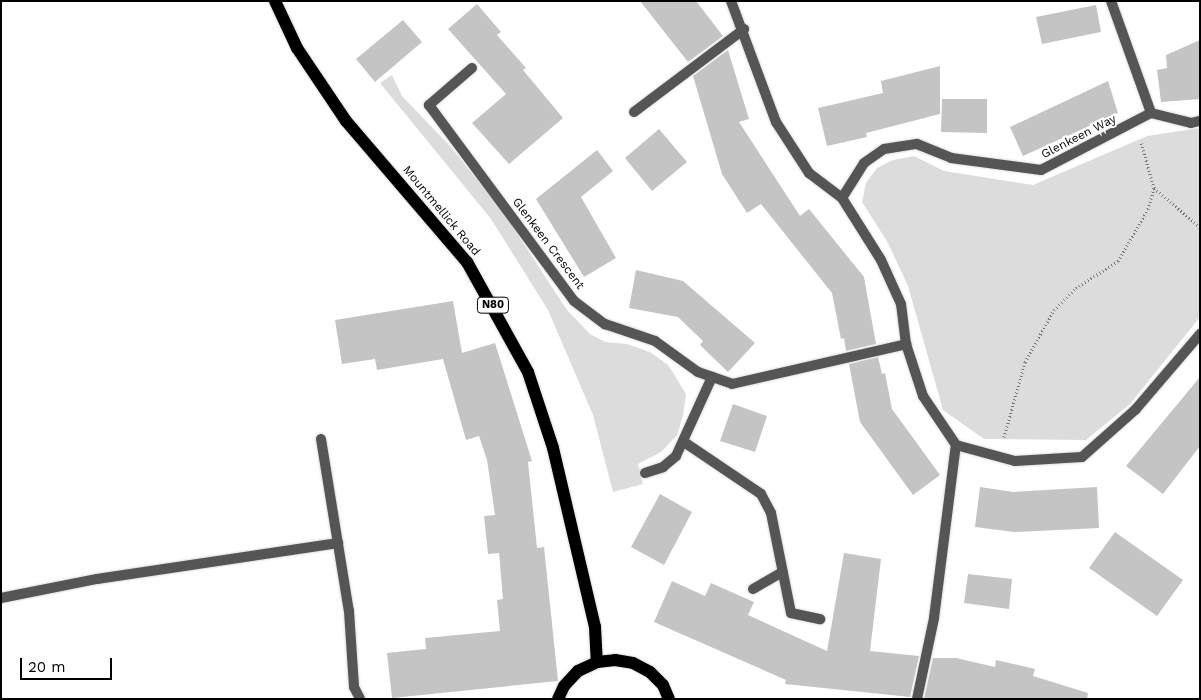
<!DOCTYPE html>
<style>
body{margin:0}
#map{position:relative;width:1201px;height:700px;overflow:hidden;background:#fff;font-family:"Work Sans",sans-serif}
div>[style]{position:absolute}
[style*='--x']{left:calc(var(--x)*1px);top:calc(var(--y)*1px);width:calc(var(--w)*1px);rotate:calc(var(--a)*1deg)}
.green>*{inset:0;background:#dcdcdc}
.building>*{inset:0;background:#c4c4c4}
.path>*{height:3px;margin-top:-1.5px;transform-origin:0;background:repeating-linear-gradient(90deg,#777 0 1px,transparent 0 3.5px)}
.roads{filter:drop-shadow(0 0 1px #dbdbdb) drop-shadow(0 0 1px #dbdbdb)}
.lane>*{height:10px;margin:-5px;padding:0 5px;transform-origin:5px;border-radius:5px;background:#555}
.street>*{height:10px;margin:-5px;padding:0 5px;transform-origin:5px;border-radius:5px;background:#555}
.primary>*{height:12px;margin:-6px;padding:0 6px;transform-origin:6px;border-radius:6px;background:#000}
span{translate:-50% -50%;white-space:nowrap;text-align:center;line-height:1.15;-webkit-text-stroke:4px #fff;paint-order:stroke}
.shield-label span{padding:1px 4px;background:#fff;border:1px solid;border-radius:4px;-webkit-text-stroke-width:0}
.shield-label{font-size:11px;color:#000;font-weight:700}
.street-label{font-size:12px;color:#000}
.frame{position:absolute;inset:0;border:2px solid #000;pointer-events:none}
.scale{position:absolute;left:20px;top:658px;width:92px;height:22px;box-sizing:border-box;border:2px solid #000;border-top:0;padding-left:6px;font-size:15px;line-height:18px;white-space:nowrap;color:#000;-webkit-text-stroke:4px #fff;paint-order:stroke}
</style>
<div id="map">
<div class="green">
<div style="clip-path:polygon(392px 75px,402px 96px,449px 145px,501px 209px,567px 310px,590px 334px,605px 342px,627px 344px,650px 352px,668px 365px,677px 379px,686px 394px,683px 416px,677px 435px,661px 452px,638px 464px,643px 484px,613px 492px,593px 415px,548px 310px,491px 219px,380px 83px)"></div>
<div style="clip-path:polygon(1200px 128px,1200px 317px,1130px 404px,1086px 440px,984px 439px,943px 410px,908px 286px,888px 243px,862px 202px,866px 183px,877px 168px,893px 160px,914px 156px,944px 171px,1033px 185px,1147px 136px)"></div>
</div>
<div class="building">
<div style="clip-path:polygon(640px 1px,696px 1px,723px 36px,688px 62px)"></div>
<div style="clip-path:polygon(477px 4px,501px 32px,497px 35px,526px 68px,523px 70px,563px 118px,509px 164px,472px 123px,506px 94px,448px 29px)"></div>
<div style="clip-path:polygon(1096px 5px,1101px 32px,1042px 44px,1036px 17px)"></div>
<div style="clip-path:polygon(403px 20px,422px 42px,375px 82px,356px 59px)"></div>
<div style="clip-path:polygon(1200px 40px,1200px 99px,1161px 102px,1157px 70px,1167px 68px,1166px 55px)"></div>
<div style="clip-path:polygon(728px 50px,749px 119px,739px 122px,800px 216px,809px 209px,864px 277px,876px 344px,846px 351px,844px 338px,841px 339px,832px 293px,761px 204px,747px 213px,722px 174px,693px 76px)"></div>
<div style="clip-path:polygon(940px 66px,940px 114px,866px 133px,867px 137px,827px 146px,818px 108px,883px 93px,881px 81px)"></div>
<div style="clip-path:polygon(1108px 81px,1118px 113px,1023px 156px,1010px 127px)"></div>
<div style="clip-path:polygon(942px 99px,987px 99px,987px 133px,941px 132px)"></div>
<div style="clip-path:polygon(659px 129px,687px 162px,652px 191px,625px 158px)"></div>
<div style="clip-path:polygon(597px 150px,613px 171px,581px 197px,616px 258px,584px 277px,536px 199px)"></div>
<div style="clip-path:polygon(636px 270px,683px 281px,755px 343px,728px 372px,700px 345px,703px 341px,678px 317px,629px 308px)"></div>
<div style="clip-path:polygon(453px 301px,462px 353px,495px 343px,532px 461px,528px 462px,537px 548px,544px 547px,558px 681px,392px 698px,387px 653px,426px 649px,425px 638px,500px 631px,497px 600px,503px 599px,499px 553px,488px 554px,484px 516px,495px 515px,487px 460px,479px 436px,466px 440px,443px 359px,377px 370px,375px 359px,342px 364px,335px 320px)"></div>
<div style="clip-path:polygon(878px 357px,882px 374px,885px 373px,892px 409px,940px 475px,913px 495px,860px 422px,849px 364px)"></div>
<div style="clip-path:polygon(1200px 377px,1200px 446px,1163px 494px,1126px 466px)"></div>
<div style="clip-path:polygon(733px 404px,767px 416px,755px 452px,720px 441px)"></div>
<div style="clip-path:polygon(980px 487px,1013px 492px,1097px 487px,1099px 528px,1014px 532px,975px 527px)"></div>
<div style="clip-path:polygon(660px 494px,692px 512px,664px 565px,631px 547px)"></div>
<div style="clip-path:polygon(1115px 532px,1183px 580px,1157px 616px,1089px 568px)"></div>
<div style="clip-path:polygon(844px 553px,881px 559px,870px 651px,919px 656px,910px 697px,785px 684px,786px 680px,654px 622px,672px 581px,705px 596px,711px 583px,754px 602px,748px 615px,827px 651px)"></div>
<div style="clip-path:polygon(968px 574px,1012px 579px,1009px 609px,964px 603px)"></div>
<div style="clip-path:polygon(933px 658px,956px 658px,995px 667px,996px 660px,1035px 669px,1033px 676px,1088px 693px,1087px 699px,924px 699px)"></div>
</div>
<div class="path">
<div style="--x:1154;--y:188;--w:60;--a:40.3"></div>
<div style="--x:1004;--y:437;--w:78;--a:-74.4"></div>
<div style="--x:1025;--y:362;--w:60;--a:-60.9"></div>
<div style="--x:1054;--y:310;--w:31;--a:-45"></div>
<div style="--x:1076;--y:288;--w:50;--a:-32.7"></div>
<div style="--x:1118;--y:261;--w:60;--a:-60"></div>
<div style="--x:1148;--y:209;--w:22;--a:-74"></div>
<div style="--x:1154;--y:188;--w:48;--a:-105.8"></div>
</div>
<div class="roads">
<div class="lane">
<div style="--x:634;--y:112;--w:138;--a:-37"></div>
<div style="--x:1;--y:598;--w:98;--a:-11.2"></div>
<div style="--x:97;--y:579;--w:244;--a:-8.5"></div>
</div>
<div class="street">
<div style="--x:731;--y:1;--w:129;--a:69.6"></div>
<div style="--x:776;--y:122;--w:61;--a:57.1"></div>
<div style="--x:809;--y:173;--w:41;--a:37.1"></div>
<div style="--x:842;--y:198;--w:73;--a:57.8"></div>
<div style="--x:881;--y:260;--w:48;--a:65.6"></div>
<div style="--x:901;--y:304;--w:40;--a:82.9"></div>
<div style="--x:906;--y:344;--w:55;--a:71.9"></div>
<div style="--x:923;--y:396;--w:59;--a:56"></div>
<div style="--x:1111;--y:1;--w:119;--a:70.3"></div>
<div style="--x:472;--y:68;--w:57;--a:139.3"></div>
<div style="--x:429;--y:105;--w:244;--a:53.5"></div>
<div style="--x:574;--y:301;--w:39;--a:37"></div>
<div style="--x:605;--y:324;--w:53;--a:18.8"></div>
<div style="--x:655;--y:341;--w:53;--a:35.8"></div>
<div style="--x:698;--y:372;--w:36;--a:19"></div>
<div style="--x:732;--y:384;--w:179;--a:-12.9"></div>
<div style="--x:842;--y:198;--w:41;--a:-57.8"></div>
<div style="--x:864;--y:163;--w:24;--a:-35"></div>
<div style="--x:884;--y:149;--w:33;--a:-9"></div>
<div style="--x:917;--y:144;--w:37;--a:22"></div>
<div style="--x:951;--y:158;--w:91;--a:7.6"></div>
<div style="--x:1041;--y:170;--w:124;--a:-27.4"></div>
<div style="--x:1151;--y:113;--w:41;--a:14"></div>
<div style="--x:1191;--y:123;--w:9;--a:-13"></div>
<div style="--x:321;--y:439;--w:174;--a:80.8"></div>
<div style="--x:349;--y:611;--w:76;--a:86.2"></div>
<div style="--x:354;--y:687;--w:13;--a:63"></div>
<div style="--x:684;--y:442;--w:93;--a:34"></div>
<div style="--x:761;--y:494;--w:21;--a:62"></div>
<div style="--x:771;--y:513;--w:102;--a:78.7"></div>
<div style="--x:791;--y:613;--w:30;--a:12"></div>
<div style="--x:645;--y:473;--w:19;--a:-18"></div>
<div style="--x:663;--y:467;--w:17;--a:-40"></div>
<div style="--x:676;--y:456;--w:87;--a:-65.5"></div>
<div style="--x:753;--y:589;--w:34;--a:-30"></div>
<div style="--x:917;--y:699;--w:83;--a:-78.1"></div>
<div style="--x:934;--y:618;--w:174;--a:-82.8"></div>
<div style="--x:956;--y:445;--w:61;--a:15.2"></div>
<div style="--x:1015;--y:461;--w:67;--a:-3.4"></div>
<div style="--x:1082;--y:457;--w:72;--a:-41.6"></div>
<div style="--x:1136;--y:409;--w:99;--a:-49.5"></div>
</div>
<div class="primary">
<div style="--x:275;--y:1;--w:52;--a:64.9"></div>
<div style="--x:297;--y:48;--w:88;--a:56.1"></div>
<div style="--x:346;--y:121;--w:186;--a:49.4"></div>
<div style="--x:467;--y:262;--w:126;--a:61"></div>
<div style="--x:528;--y:372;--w:80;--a:71.8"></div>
<div style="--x:553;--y:448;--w:184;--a:76.8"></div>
<div style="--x:595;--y:627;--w:35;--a:87"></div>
<div style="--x:558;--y:699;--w:14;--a:-65"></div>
<div style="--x:564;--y:686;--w:21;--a:-47"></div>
<div style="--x:578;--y:671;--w:21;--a:-25"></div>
<div style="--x:597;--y:662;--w:18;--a:-6"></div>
<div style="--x:615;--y:660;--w:18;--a:9"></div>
<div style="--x:633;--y:663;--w:19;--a:28"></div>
<div style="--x:650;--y:672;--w:18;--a:45"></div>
<div style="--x:663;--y:685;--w:15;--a:67"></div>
</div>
</div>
<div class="shield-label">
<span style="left:493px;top:305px">N80</span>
</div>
<div class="street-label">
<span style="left:1079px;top:137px;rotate:-27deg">Glenkeen Way</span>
<span style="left:441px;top:211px;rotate:50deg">Mountmellick Road</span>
<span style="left:548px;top:244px;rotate:53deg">Glenkeen Crescent</span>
</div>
<div class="frame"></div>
<div class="scale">20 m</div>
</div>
